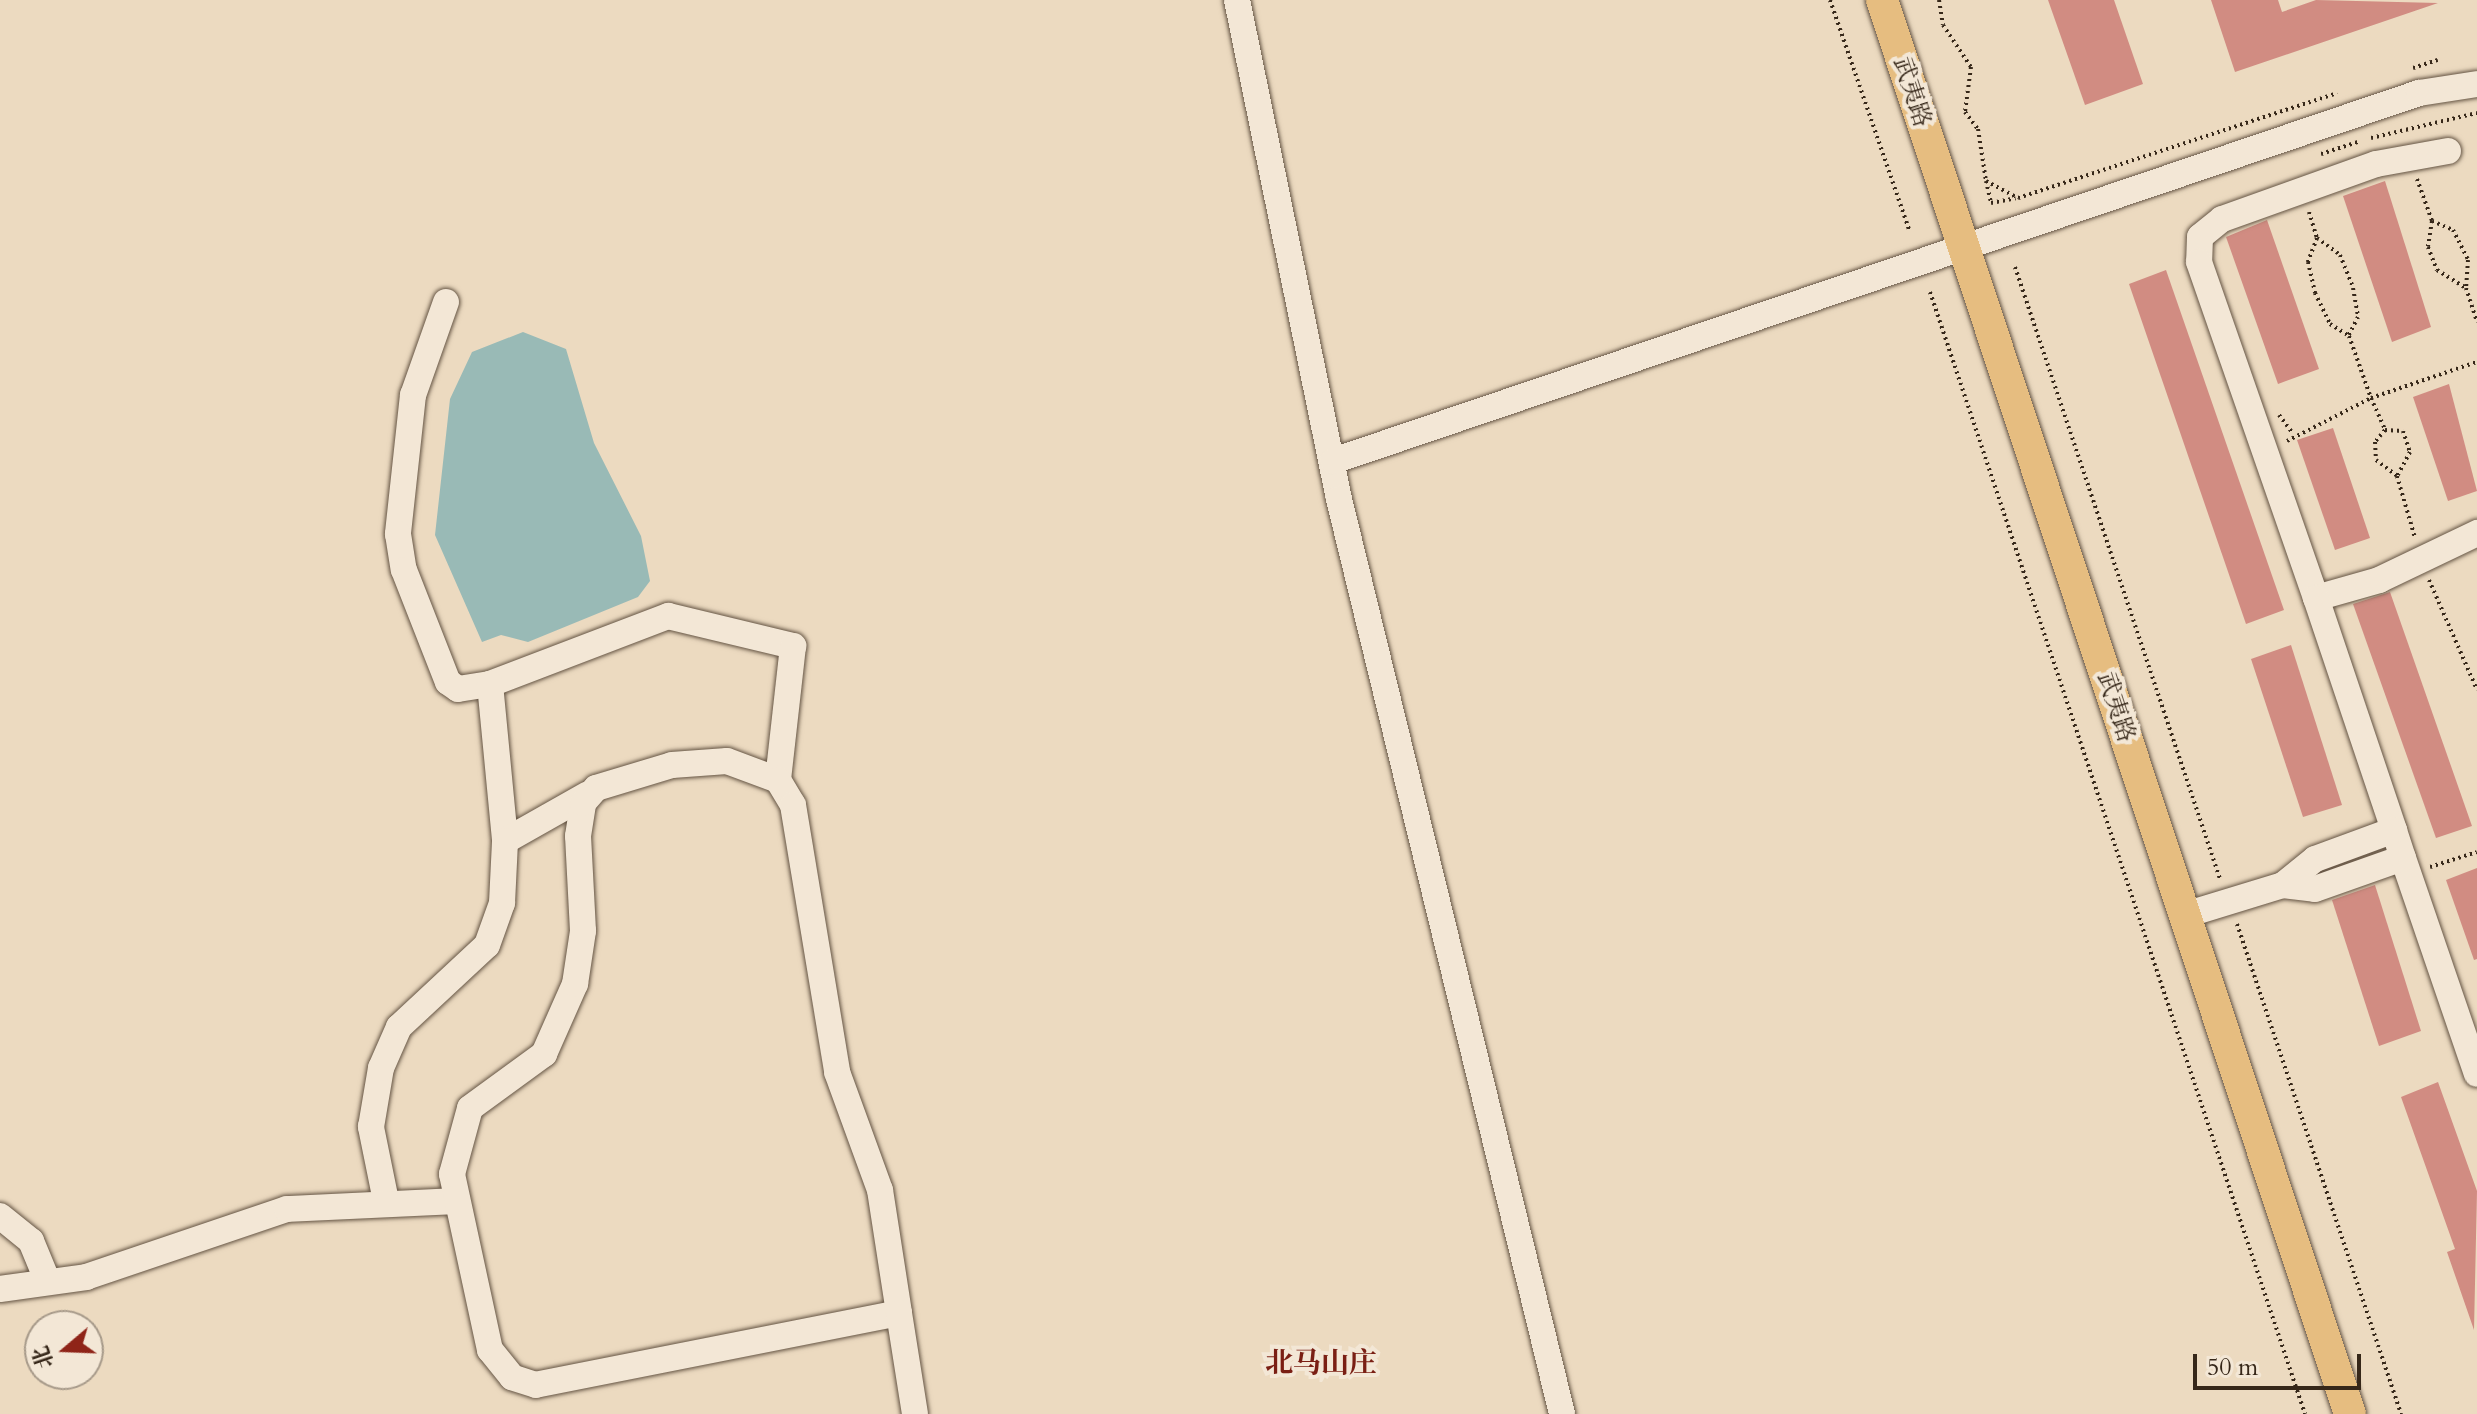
<!DOCTYPE html>
<meta charset="utf-8">
<style>
body{margin:0}
#map{position:relative;width:2477px;height:1414px;overflow:hidden;background:#ecdac0;font-family:Cardo,"Noto Serif SC",serif}
div>[style]{position:absolute}
[style*='--x']{left:calc(var(--x)*1px);top:calc(var(--y)*1px);width:calc(var(--w)*1px);rotate:calc(var(--a)*1deg)}
.water>*{inset:0;background:#99bab6}
.building>*{inset:0;background:#d18c82}
.path>*{height:4px;margin-top:-2px;transform-origin:0;background:repeating-linear-gradient(90deg,#362719 0 2px,transparent 0 6px)}
.roads{filter:drop-shadow(0 0 2px #645443) drop-shadow(0 0 2px #645443)}
.minor>*{height:26px;margin:-13px;padding:0 13px;transform-origin:13px;border-radius:13px;background:#f3e7d6}
.major>*{height:32px;margin:-16px;padding:0 16px;transform-origin:16px;border-radius:16px;background:#e6bd80}
span{translate:-50% -50%;white-space:nowrap;text-align:center;line-height:1.15;-webkit-text-stroke:8px #f3e7d6;paint-order:stroke}
.street-label{font-size:24px;color:#362719}
.quarter-label{font-size:28px;color:#7a1f14;font-weight:700}
.north{position:absolute;left:24px;top:1310px;width:80px;height:80px;box-sizing:border-box;background:#f3e7d6;border:2px solid #a79a8a;border-radius:50%;rotate:251deg;font-size:22px;font-weight:700;line-height:32px;text-align:center;color:#362719}
.north::after{content:'';display:block;margin:auto;width:28px;height:36px;background:#8f2418;clip-path:polygon(50% 0,100% 100%,50% 72%,0 100%)}
.scale{position:absolute;left:2193px;top:1354px;width:168px;height:36px;box-sizing:border-box;border:4px solid #362719;border-top:0;padding-left:10px;font-size:24px;line-height:28px;white-space:nowrap;color:#362719;-webkit-text-stroke:6px #f3e7d6;paint-order:stroke}
</style>
<div id="map">
<div class="water">
<div style="clip-path:polygon(523px 332px,566px 349px,594px 443px,641px 536px,650px 581px,638px 597px,528px 642px,501px 635px,482px 642px,435px 535px,450px 399px,472px 352px)"></div>
</div>
<div class="building">
<div style="clip-path:polygon(2048px 0,2114px 0,2143px 84px,2085px 105px)"></div>
<div style="clip-path:polygon(2211px 0,2278px 0,2282px 12px,2316px 0,2438px 3px,2235px 72px)"></div>
<div style="clip-path:polygon(2385px 181px,2431px 327px,2392px 342px,2343px 196px)"></div>
<div style="clip-path:polygon(2267px 220px,2319px 369px,2278px 384px,2226px 237px)"></div>
<div style="clip-path:polygon(2166px 270px,2284px 610px,2246px 624px,2129px 284px)"></div>
<div style="clip-path:polygon(2449px 384px,2477px 491px,2448px 501px,2413px 397px)"></div>
<div style="clip-path:polygon(2333px 428px,2370px 538px,2335px 550px,2297px 440px)"></div>
<div style="clip-path:polygon(2390px 592px,2472px 826px,2436px 838px,2353px 604px)"></div>
<div style="clip-path:polygon(2291px 645px,2342px 805px,2303px 817px,2251px 659px)"></div>
<div style="clip-path:polygon(2477px 868px,2477px 959px,2474px 960px,2446px 880px)"></div>
<div style="clip-path:polygon(2375px 885px,2421px 1031px,2379px 1046px,2332px 900px)"></div>
<div style="clip-path:polygon(2438px 1082px,2477px 1191px,2474px 1330px,2447px 1252px,2455px 1249px,2401px 1097px)"></div>
</div>
<div class="path">
<div style="--x:1830;--y:0;--w:243;--a:71"></div>
<div style="--x:1939;--y:0;--w:25;--a:81"></div>
<div style="--x:1943;--y:25;--w:50;--a:56.3"></div>
<div style="--x:1971;--y:67;--w:45;--a:97.6"></div>
<div style="--x:1965;--y:112;--w:21;--a:53"></div>
<div style="--x:1978;--y:129;--w:53;--a:81.3"></div>
<div style="--x:1986;--y:181;--w:36;--a:28"></div>
<div style="--x:2018;--y:198;--w:336;--a:-18.2"></div>
<div style="--x:2413;--y:68;--w:26;--a:-18"></div>
<div style="--x:2371;--y:138;--w:109;--a:-13.3"></div>
<div style="--x:2321;--y:154;--w:39;--a:-18"></div>
<div style="--x:2417;--y:179;--w:45;--a:70.3"></div>
<div style="--x:2432;--y:221;--w:26;--a:99"></div>
<div style="--x:2428;--y:247;--w:25;--a:69"></div>
<div style="--x:2437;--y:270;--w:34;--a:32"></div>
<div style="--x:2466;--y:288;--w:36;--a:72"></div>
<div style="--x:1986;--y:181;--w:23;--a:77"></div>
<div style="--x:1991;--y:203;--w:25;--a:-11"></div>
<div style="--x:2309;--y:212;--w:27;--a:73"></div>
<div style="--x:2317;--y:238;--w:26;--a:111"></div>
<div style="--x:2308;--y:262;--w:32;--a:77"></div>
<div style="--x:2315;--y:293;--w:34;--a:64"></div>
<div style="--x:2330;--y:324;--w:22;--a:32"></div>
<div style="--x:2349;--y:336;--w:66;--a:70.5"></div>
<div style="--x:2371;--y:398;--w:112;--a:-18.8"></div>
<div style="--x:2432;--y:221;--w:23;--a:23"></div>
<div style="--x:2453;--y:230;--w:34;--a:63"></div>
<div style="--x:2468;--y:260;--w:28;--a:94"></div>
<div style="--x:2317;--y:238;--w:29;--a:36"></div>
<div style="--x:2340;--y:255;--w:35;--a:68"></div>
<div style="--x:2353;--y:288;--w:29;--a:80"></div>
<div style="--x:2358;--y:317;--w:20;--a:117"></div>
<div style="--x:2015;--y:267;--w:645;--a:71.48"></div>
<div style="--x:1930;--y:292;--w:1183;--a:71.52"></div>
<div style="--x:2279;--y:415;--w:21;--a:53"></div>
<div style="--x:2385;--y:430;--w:16;--a:130"></div>
<div style="--x:2375;--y:442;--w:18;--a:87"></div>
<div style="--x:2376;--y:460;--w:26;--a:37"></div>
<div style="--x:2287;--y:441;--w:94;--a:-27.1"></div>
<div style="--x:2371;--y:398;--w:35;--a:66"></div>
<div style="--x:2385;--y:430;--w:18;--a:3"></div>
<div style="--x:2403;--y:431;--w:22;--a:72"></div>
<div style="--x:2410;--y:452;--w:27;--a:118"></div>
<div style="--x:2397;--y:476;--w:65;--a:73.8"></div>
<div style="--x:2429;--y:580;--w:120;--a:66.4"></div>
<div style="--x:2430;--y:867;--w:49;--a:-17.7"></div>
<div style="--x:2237;--y:924;--w:517;--a:71.49"></div>
</div>
<div class="roads">
<div class="minor">
<div style="--x:1237;--y:0;--w:509;--a:78.45"></div>
<div style="--x:1339;--y:499;--w:942;--a:76.3"></div>
<div style="--x:2448;--y:151;--w:73;--a:169.8"></div>
<div style="--x:2376;--y:164;--w:164;--a:160.3"></div>
<div style="--x:2222;--y:219;--w:28;--a:141"></div>
<div style="--x:2200;--y:237;--w:25;--a:92"></div>
<div style="--x:2199;--y:262;--w:356;--a:70.8"></div>
<div style="--x:2316;--y:598;--w:66;--a:-15.9"></div>
<div style="--x:2379;--y:580;--w:109;--a:-25.6"></div>
<div style="--x:446;--y:302;--w:99;--a:109.5"></div>
<div style="--x:413;--y:395;--w:140;--a:96.2"></div>
<div style="--x:398;--y:534;--w:36;--a:81"></div>
<div style="--x:404;--y:570;--w:120;--a:68.6"></div>
<div style="--x:448;--y:682;--w:12;--a:35"></div>
<div style="--x:458;--y:689;--w:32;--a:-9"></div>
<div style="--x:490;--y:684;--w:191;--a:-20.9"></div>
<div style="--x:668;--y:616;--w:129;--a:13.5"></div>
<div style="--x:793;--y:646;--w:135;--a:96.4"></div>
<div style="--x:1333;--y:461;--w:1147;--a:-18.72"></div>
<div style="--x:2419;--y:93;--w:59;--a:-8.8"></div>
<div style="--x:2316;--y:598;--w:245;--a:71.4"></div>
<div style="--x:490;--y:684;--w:158;--a:84.5"></div>
<div style="--x:505;--y:841;--w:95;--a:-29.5"></div>
<div style="--x:2403;--y:858;--w:228;--a:71.1"></div>
<div style="--x:2185;--y:915;--w:102;--a:-17"></div>
<div style="--x:2283;--y:885;--w:32;--a:7"></div>
<div style="--x:2315;--y:889;--w:93;--a:-19.4"></div>
<div style="--x:2403;--y:858;--w:29;--a:-108"></div>
<div style="--x:2394;--y:830;--w:84;--a:159.8"></div>
<div style="--x:2315;--y:859;--w:41;--a:140.9"></div>
<div style="--x:386;--y:1201;--w:76;--a:-101.5"></div>
<div style="--x:371;--y:1127;--w:60;--a:-80.4"></div>
<div style="--x:381;--y:1068;--w:45;--a:-66.3"></div>
<div style="--x:399;--y:1027;--w:120;--a:-43"></div>
<div style="--x:487;--y:945;--w:45;--a:-70.3"></div>
<div style="--x:502;--y:903;--w:62;--a:-87.2"></div>
<div style="--x:0;--y:1216;--w:40;--a:39"></div>
<div style="--x:31;--y:1241;--w:44;--a:67.5"></div>
<div style="--x:0;--y:1289;--w:87;--a:-7.9"></div>
<div style="--x:86;--y:1277;--w:212;--a:-18.7"></div>
<div style="--x:287;--y:1209;--w:168;--a:-2.7"></div>
<div style="--x:899;--y:1313;--w:370;--a:168.8"></div>
<div style="--x:536;--y:1385;--w:25;--a:-162"></div>
<div style="--x:512;--y:1377;--w:35;--a:-129"></div>
<div style="--x:490;--y:1350;--w:180;--a:-102.2"></div>
<div style="--x:452;--y:1174;--w:68;--a:-74.7"></div>
<div style="--x:470;--y:1108;--w:92;--a:-36.1"></div>
<div style="--x:544;--y:1054;--w:77;--a:-66.1"></div>
<div style="--x:575;--y:984;--w:54;--a:-81.4"></div>
<div style="--x:583;--y:931;--w:95;--a:-93"></div>
<div style="--x:578;--y:836;--w:33;--a:-81"></div>
<div style="--x:583;--y:803;--w:20;--a:-49"></div>
<div style="--x:596;--y:788;--w:79;--a:-16.8"></div>
<div style="--x:672;--y:765;--w:55;--a:-4.2"></div>
<div style="--x:727;--y:761;--w:54;--a:20.4"></div>
<div style="--x:778;--y:780;--w:29;--a:59"></div>
<div style="--x:793;--y:805;--w:271;--a:80.6"></div>
<div style="--x:837;--y:1072;--w:126;--a:70"></div>
<div style="--x:880;--y:1190;--w:124;--a:81.2"></div>
<div style="--x:899;--y:1313;--w:102;--a:81"></div>
</div>
<div class="major">
<div style="--x:1882;--y:0;--w:1489;--a:71.69"></div>
</div>
</div>
<div class="street-label">
<span style="left:1912px;top:92px;rotate:72deg">武夷路</span>
<span style="left:2116px;top:707px;rotate:72deg">武夷路</span>
</div>
<div class="quarter-label">
<span style="left:1321px;top:1363px">北马山庄</span>
</div>
<div class="north">北</div>
<div class="scale">50 m</div>
</div>
